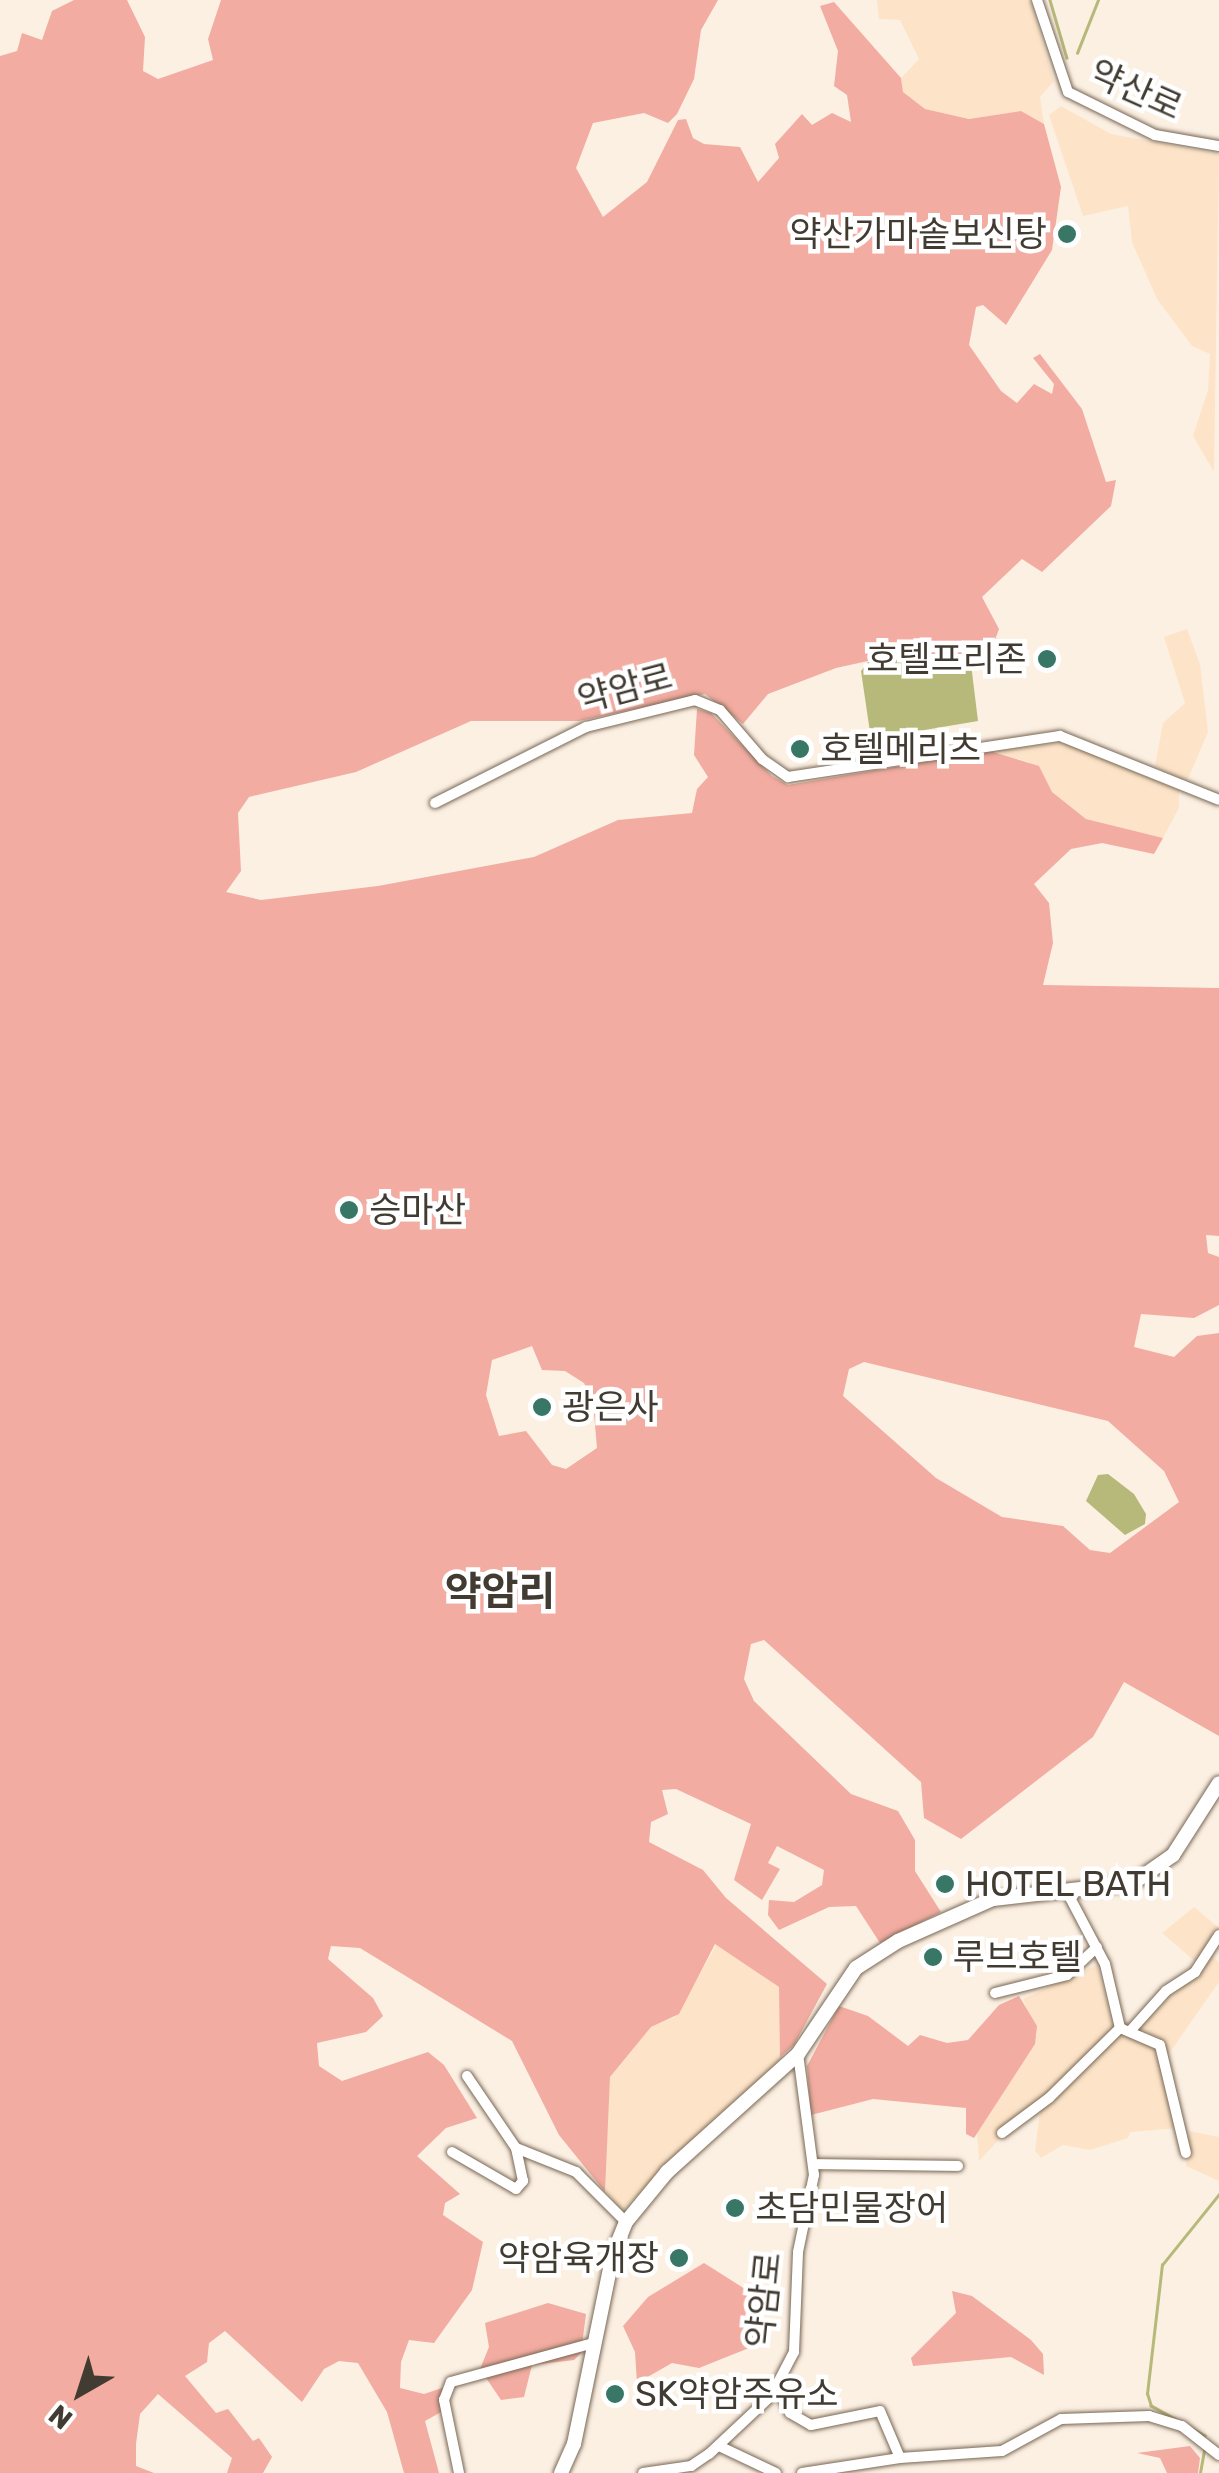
<!DOCTYPE html>
<meta charset="utf-8">
<style>
body{margin:0}
#map{position:relative;width:1219px;height:2473px;overflow:hidden;background:#fcf0e3;font-family:Rubik,"Noto Sans KR",sans-serif}
div>[style]{position:absolute}
[style*='--x']{left:calc(var(--x)*1px);top:calc(var(--y)*1px);width:calc(var(--w)*1px);rotate:calc(var(--a)*1deg)}
.built>*{inset:0;background:#fde4c8}
.forest>*{inset:0;background:#f2aca1}
.water>*{inset:0;background:#b6b979}
.stream>*{height:2.5px;margin:-1.25px;padding:0 1.25px;transform-origin:1.25px;border-radius:1.25px;background:#b6b979}
.roads{filter:drop-shadow(0 0 2px #786754) drop-shadow(0 0 2px #786754)}
.minor>*{height:10px;margin:-5px;padding:0 5px;transform-origin:5px;border-radius:5px;background:#fff}
.tertiary>*{height:14px;margin:-7px;padding:0 7px;transform-origin:7px;border-radius:7px;background:#fff}
.dots>*{width:28px;height:28px;translate:-50% -50%;box-sizing:border-box;border:5px solid #fff;border-radius:50%}
span{translate:-50% -50%;white-space:nowrap;text-align:center;line-height:1.15;-webkit-text-stroke:9px #fff;paint-order:stroke}
.street-label{font-size:35px;color:#423b32}
.poi-label{font-size:35px;color:#423b32}
.right{translate:-100% -50%;text-align:right}
.left{translate:0 -50%;text-align:left}
.quarter-label{font-size:40px;color:#423b32;font-weight:700}
.north{position:absolute;left:30px;top:2343px;width:100px;height:100px;-webkit-text-stroke:8px #fff;paint-order:stroke;rotate:219deg;font-size:28px;font-weight:700;line-height:40px;text-align:center;color:#423b32}
.north::after{content:'';display:block;margin:auto;width:35px;height:45px;background:#423b32;clip-path:polygon(50% 0,100% 100%,50% 72%,0 100%)}
</style>
<div id="map">
<div class="built">
<div style="clip-path:polygon(877px 0,1030px 0,1054px 81px,1040px 97px,1044px 124px,1021px 111px,969px 119px,925px 109px,903px 92px,901px 78px,919px 59px,900px 20px,879px 19px)"></div>
<div style="clip-path:polygon(1061px 106px,1111px 134px,1219px 154px,1214px 472px,1193px 436px,1208px 390px,1210px 354px,1192px 346px,1157px 299px,1132px 242px,1128px 206px,1083px 216px,1049px 115px)"></div>
<div style="clip-path:polygon(1187px 629px,1200px 664px,1208px 732px,1188px 779px,1182px 779px,1155px 766px,1163px 723px,1185px 703px,1164px 637px)"></div>
<div style="clip-path:polygon(1064px 743px,1179px 790px,1179px 808px,1163px 838px,1086px 819px,1052px 792px,1029px 762px,990px 751px)"></div>
<div style="clip-path:polygon(1194px 1907px,1219px 1928px,1197px 1963px,1162px 1933px)"></div>
<div style="clip-path:polygon(717px 1944px,779px 1987px,783px 2057px,621px 2211px,606px 2191px,604px 2166px,610px 2077px,651px 2027px,675px 2017px)"></div>
<div style="clip-path:polygon(1211px 1955px,1219px 1962px,1219px 1982px,1168px 2055px,1161px 2039px,1139px 2028px)"></div>
<div style="clip-path:polygon(1097px 1965px,1114px 2027px,1155px 2048px,1179px 2128px,1130px 2132px,1128px 2138px,1090px 2150px,1063px 2145px,1041px 2158px,1035px 2151px,1040px 2111px,1008px 2130px,979px 2161px,977px 2133px,992px 2102px,1037px 2035px,1023px 1999px)"></div>
<div style="clip-path:polygon(1189px 2131px,1219px 2137px,1219px 2181px,1186px 2166px)"></div>
</div>
<div class="forest">
<div style="clip-path:polygon(evenodd,74px 0,127px 0,145px 37px,143px 71px,158px 79px,213px 60px,208px 39px,221px 0,718px 0,701px 30px,694px 79px,677px 114px,668px 123px,644px 113px,593px 123px,576px 168px,603px 217px,647px 182px,678px 120px,686px 119px,693px 138px,704px 144px,740px 147px,758px 182px,779px 158px,775px 144px,802px 114px,812px 125px,832px 113px,851px 122px,847px 95px,834px 86px,838px 51px,820px 6px,834px 2px,901px 78px,903px 92px,925px 109px,969px 119px,1021px 111px,1044px 124px,1061px 187px,1052px 250px,1006px 325px,983px 305px,976px 307px,969px 345px,1001px 391px,1017px 403px,1034px 384px,1052px 394px,1054px 384px,1033px 358px,1040px 354px,1082px 409px,1106px 482px,1116px 480px,1111px 506px,1042px 572px,1022px 559px,982px 597px,999px 629px,995px 640px,975px 655px,895px 655px,836px 668px,768px 694px,743px 724px,705px 694px,579px 721px,471px 721px,356px 772px,249px 797px,238px 813px,241px 871px,226px 892px,261px 900px,378px 886px,534px 857px,618px 820px,692px 813px,697px 789px,708px 777px,694px 755px,697px 709px,711px 713px,772px 776px,788px 785px,990px 751px,1039px 766px,1052px 792px,1086px 819px,1163px 838px,1154px 854px,1102px 843px,1071px 849px,1034px 884px,1049px 903px,1053px 943px,1043px 985px,1219px 988px,1219px 1236px,1206px 1235px,1208px 1253px,1219px 1257px,1219px 1305px,1194px 1318px,1141px 1314px,1134px 1347px,1174px 1357px,1197px 1336px,1219px 1333px,1219px 1736px,1124px 1682px,1093px 1737px,961px 1839px,924px 1818px,921px 1782px,764px 1640px,751px 1644px,744px 1679px,754px 1701px,851px 1794px,898px 1811px,915px 1840px,915px 1871px,941px 1912px,880px 1943px,856px 1906px,829px 1907px,779px 1930px,768px 1915px,769px 1900px,794px 1902px,822px 1885px,824px 1870px,777px 1846px,768px 1863px,780px 1869px,762px 1900px,734px 1880px,751px 1824px,676px 1789px,662px 1790px,668px 1814px,651px 1822px,649px 1842px,703px 1870px,726px 1898px,827px 1984px,794px 2045px,780px 2057px,779px 1987px,715px 1944px,679px 2014px,651px 2027px,610px 2077px,605px 2192px,559px 2135px,512px 2041px,360px 1948px,331px 1946px,328px 1959px,373px 1998px,383px 2016px,366px 2032px,317px 2043px,319px 2066px,342px 2081px,428px 2052px,444px 2065px,477px 2118px,446px 2128px,417px 2156px,460px 2194px,445px 2203px,443px 2215px,483px 2242px,472px 2290px,434px 2343px,409px 2340px,401px 2362px,400px 2388px,424px 2394px,445px 2387px,441px 2412px,425px 2421px,439px 2473px,404px 2473px,387px 2412px,358px 2363px,339px 2361px,324px 2369px,302px 2402px,225px 2331px,209px 2343px,207px 2362px,185px 2376px,216px 2413px,228px 2409px,253px 2441px,259px 2438px,272px 2457px,263px 2473px,227px 2473px,232px 2458px,158px 2394px,140px 2414px,136px 2444px,136px 2466px,154px 2473px,0 2473px,0 56px,17px 51px,22px 33px,42px 40px,52px 11px,74px 0,532px 1346px,542px 1370px,565px 1371px,584px 1383px,593px 1402px,597px 1448px,566px 1469px,552px 1465px,526px 1431px,499px 1436px,486px 1395px,492px 1360px,532px 1346px,74px 0,864px 1362px,1108px 1421px,1164px 1471px,1179px 1502px,1110px 1553px,1090px 1550px,1063px 1526px,1002px 1517px,936px 1478px,843px 1396px,849px 1369px,864px 1362px)"></div>
<div style="clip-path:polygon(1019px 1996px,1037px 2026px,1035px 2044px,974px 2138px,966px 2134px,966px 2108px,873px 2099px,811px 2115px,807px 2066px,839px 2006px,868px 2016px,908px 2046px,920px 2035px,947px 2043px,968px 2040px,999px 2005px)"></div>
<div style="clip-path:polygon(704px 2263px,753px 2294px,757px 2328px,749px 2348px,699px 2368px,672px 2363px,637px 2383px,635px 2352px,623px 2326px,648px 2297px)"></div>
<div style="clip-path:polygon(952px 2291px,972px 2296px,1031px 2340px,1043px 2354px,1044px 2375px,1011px 2357px,913px 2366px,911px 2358px,956px 2313px)"></div>
<div style="clip-path:polygon(548px 2303px,586px 2314px,581px 2353px,574px 2360px,532px 2365px,524px 2397px,501px 2400px,480px 2369px,489px 2347px,485px 2323px)"></div>
<div style="clip-path:polygon(1190px 2446px,1200px 2458px,1198px 2473px,1167px 2473px,1160px 2458px,1137px 2453px)"></div>
</div>
<div class="water">
<div style="clip-path:polygon(889px 659px,971px 664px,978px 721px,871px 739px,861px 671px,868px 662px)"></div>
<div style="clip-path:polygon(1108px 1474px,1134px 1494px,1146px 1514px,1145px 1524px,1125px 1535px,1086px 1501px,1098px 1475px)"></div>
</div>
<div class="stream">
<div style="--x:1050;--y:0;--w:60;--a:73.7"></div>
<div style="--x:1077;--y:53;--w:57;--a:-68.4"></div>
<div style="--x:1205;--y:2436;--w:62;--a:-150.9"></div>
<div style="--x:1151;--y:2406;--w:13;--a:-108"></div>
<div style="--x:1147;--y:2394;--w:130;--a:-83.4"></div>
<div style="--x:1162;--y:2265;--w:91;--a:-51.2"></div>
<div style="--x:1200;--y:2473;--w:23;--a:-80"></div>
</div>
<div class="roads">
<div class="minor">
<div style="--x:1037;--y:0;--w:97;--a:71.4"></div>
<div style="--x:1068;--y:92;--w:97;--a:26.3"></div>
<div style="--x:1155;--y:135;--w:65;--a:9.8"></div>
<div style="--x:435;--y:803;--w:169;--a:-26.7"></div>
<div style="--x:586;--y:727;--w:112;--a:-13.9"></div>
<div style="--x:695;--y:700;--w:27;--a:22"></div>
<div style="--x:720;--y:710;--w:65;--a:49.4"></div>
<div style="--x:762;--y:759;--w:32;--a:35"></div>
<div style="--x:788;--y:777;--w:275;--a:-8.6"></div>
<div style="--x:1060;--y:736;--w:171;--a:21.9"></div>
<div style="--x:1067;--y:1892;--w:81;--a:62.2"></div>
<div style="--x:1105;--y:1964;--w:66;--a:76.8"></div>
<div style="--x:1120;--y:2028;--w:43;--a:23"></div>
<div style="--x:1160;--y:2045;--w:111;--a:76.5"></div>
<div style="--x:995;--y:1993;--w:74;--a:-14"></div>
<div style="--x:1067;--y:1975;--w:41;--a:-43"></div>
<div style="--x:1131;--y:2030;--w:52;--a:-48.1"></div>
<div style="--x:1166;--y:1991;--w:35;--a:-33"></div>
<div style="--x:1195;--y:1972;--w:44;--a:-57"></div>
<div style="--x:467;--y:2076;--w:87;--a:55.8"></div>
<div style="--x:1002;--y:2133;--w:59;--a:-36.7"></div>
<div style="--x:1049;--y:2098;--w:100;--a:-44.6"></div>
<div style="--x:452;--y:2152;--w:74;--a:30"></div>
<div style="--x:516;--y:2189;--w:11;--a:-49"></div>
<div style="--x:523;--y:2181;--w:34;--a:-102"></div>
<div style="--x:516;--y:2148;--w:65;--a:21.8"></div>
<div style="--x:576;--y:2172;--w:71;--a:45"></div>
<div style="--x:813;--y:2164;--w:145;--a:0.8"></div>
<div style="--x:777;--y:2386;--w:30;--a:64"></div>
<div style="--x:790;--y:2413;--w:24;--a:30"></div>
<div style="--x:811;--y:2425;--w:70;--a:-11.5"></div>
<div style="--x:880;--y:2411;--w:51;--a:66.9"></div>
<div style="--x:900;--y:2458;--w:102;--a:-3.9"></div>
<div style="--x:1002;--y:2451;--w:67;--a:-28.5"></div>
<div style="--x:1061;--y:2419;--w:88;--a:-2"></div>
<div style="--x:1149;--y:2416;--w:34;--a:17"></div>
<div style="--x:1182;--y:2426;--w:47;--a:38.1"></div>
<div style="--x:719;--y:2446;--w:63;--a:25.3"></div>
<div style="--x:459;--y:2473;--w:75;--a:-101.6"></div>
<div style="--x:444;--y:2400;--w:19;--a:-69"></div>
<div style="--x:451;--y:2382;--w:148;--a:-15.3"></div>
<div style="--x:643;--y:2473;--w:49;--a:-8.3"></div>
<div style="--x:691;--y:2466;--w:22;--a:-34"></div>
<div style="--x:709;--y:2454;--w:85;--a:-43.1"></div>
<div style="--x:771;--y:2396;--w:50;--a:-62.4"></div>
<div style="--x:794;--y:2352;--w:100;--a:-87.7"></div>
<div style="--x:798;--y:2252;--w:79;--a:-78.3"></div>
<div style="--x:814;--y:2175;--w:122;--a:-97.5"></div>
<div style="--x:802;--y:2473;--w:99;--a:-8.7"></div>
</div>
<div class="tertiary">
<div style="--x:561;--y:2473;--w:32;--a:-66"></div>
<div style="--x:574;--y:2444;--w:194;--a:-78.4"></div>
<div style="--x:613;--y:2254;--w:35;--a:-68"></div>
<div style="--x:626;--y:2222;--w:65;--a:-50.6"></div>
<div style="--x:667;--y:2172;--w:176;--a:-42"></div>
<div style="--x:798;--y:2054;--w:104;--a:-56"></div>
<div style="--x:856;--y:1968;--w:50;--a:-32.7"></div>
<div style="--x:898;--y:1941;--w:104;--a:-23.9"></div>
<div style="--x:993;--y:1899;--w:141;--a:-6.5"></div>
<div style="--x:1133;--y:1883;--w:49;--a:-35"></div>
<div style="--x:1173;--y:1855;--w:85;--a:-57.4"></div>
</div>
</div>
<div class="dots">
<div style="left:1067px;top:234px;background:#387765"></div>
<div style="left:1047px;top:659px;background:#387765"></div>
<div style="left:800px;top:749px;background:#387765"></div>
<div style="left:349px;top:1210px;background:#387765"></div>
<div style="left:542px;top:1407px;background:#387765"></div>
<div style="left:945px;top:1884px;background:#387765"></div>
<div style="left:933px;top:1957px;background:#387765"></div>
<div style="left:735px;top:2208px;background:#387765"></div>
<div style="left:679px;top:2258px;background:#387765"></div>
<div style="left:615px;top:2394px;background:#387765"></div>
</div>
<div class="street-label">
<span style="left:1136px;top:90px;rotate:24deg">약산로</span>
<span style="left:625px;top:688px;rotate:-15deg">약암로</span>
<span style="left:764px;top:2300px;rotate:-84deg">약암로</span>
</div>
<div class="poi-label">
<span class="right" style="left:1047px;top:234px">약산가마솥보신탕</span>
<span class="right" style="left:1027px;top:659px">호텔프리존</span>
<span class="left" style="left:820px;top:749px">호텔메리츠</span>
<span class="left" style="left:369px;top:1210px">승마산</span>
<span class="left" style="left:562px;top:1407px">광은사</span>
<span class="left" style="left:965px;top:1884px">HOTEL BATH</span>
<span class="left" style="left:953px;top:1957px">루브호텔</span>
<span class="left" style="left:755px;top:2208px">초담민물장어</span>
<span class="right" style="left:659px;top:2258px">약암육개장</span>
<span class="left" style="left:635px;top:2394px">SK약암주유소</span>
</div>
<div class="quarter-label">
<span style="left:500px;top:1592px">약암리</span>
</div>
<div class="north">N</div>
</div>
